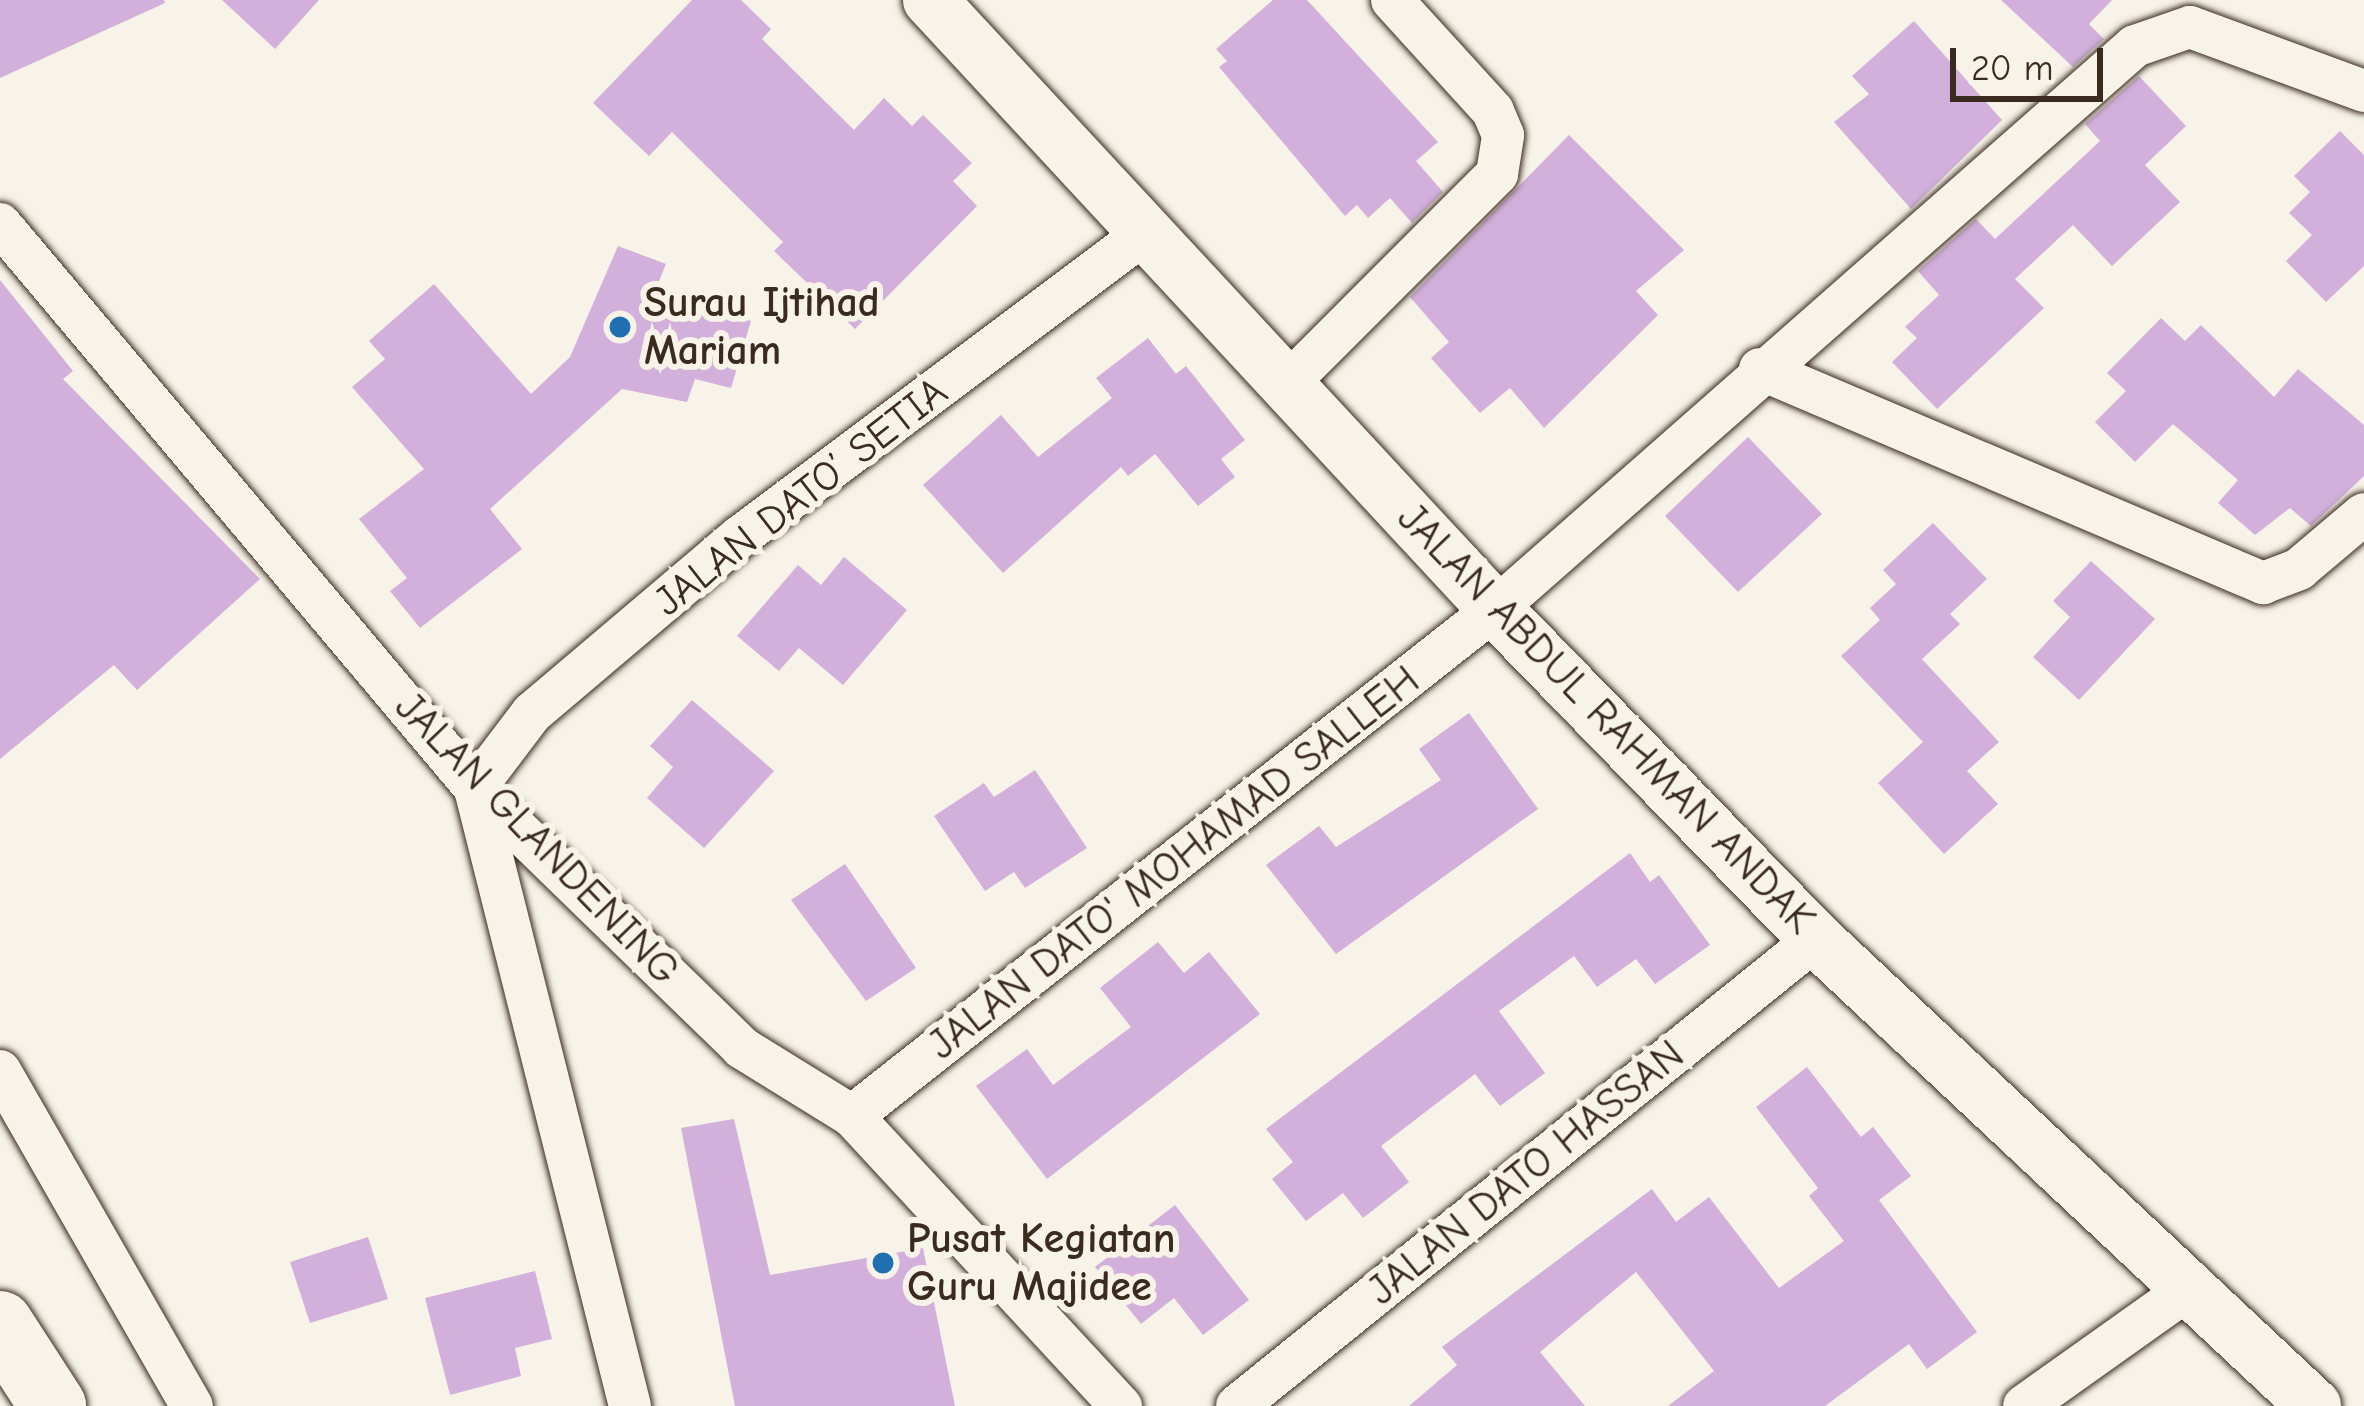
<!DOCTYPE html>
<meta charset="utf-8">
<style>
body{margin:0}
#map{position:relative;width:2364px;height:1406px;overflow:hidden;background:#f7f3e8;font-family:"Comic Neue",sans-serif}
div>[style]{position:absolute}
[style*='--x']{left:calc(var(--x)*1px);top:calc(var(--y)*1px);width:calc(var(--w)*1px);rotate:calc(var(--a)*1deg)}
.building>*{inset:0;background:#d2b0db}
.roads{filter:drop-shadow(0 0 3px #3b2a1e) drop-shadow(0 0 3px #3b2a1e)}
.minor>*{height:42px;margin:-21px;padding:0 21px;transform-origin:21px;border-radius:21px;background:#f7f3e8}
.tertiary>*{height:54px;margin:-27px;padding:0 27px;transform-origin:27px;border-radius:27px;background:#f7f3e8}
.trunk>*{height:66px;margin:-33px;padding:0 33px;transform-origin:33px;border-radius:33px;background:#f7f3e8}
.dots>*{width:33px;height:33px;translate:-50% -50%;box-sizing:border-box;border:6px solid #f7f3e8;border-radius:50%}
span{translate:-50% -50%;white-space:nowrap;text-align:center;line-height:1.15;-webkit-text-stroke:12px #f7f3e8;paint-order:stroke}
.poi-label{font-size:42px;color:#3b2a1e;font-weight:700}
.left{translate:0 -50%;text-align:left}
.street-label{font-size:42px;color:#3b2a1e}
.scale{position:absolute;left:1950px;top:48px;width:153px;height:54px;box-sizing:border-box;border:6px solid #3b2a1e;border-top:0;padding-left:15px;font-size:36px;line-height:42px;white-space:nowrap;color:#3b2a1e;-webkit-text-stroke:9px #f7f3e8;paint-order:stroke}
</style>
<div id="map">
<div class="building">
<div style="clip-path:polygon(0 0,164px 0,165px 3px,0 78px)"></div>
<div style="clip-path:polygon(222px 0,319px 0,275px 49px)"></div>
<div style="clip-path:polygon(692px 0,741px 0,771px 29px,762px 39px,854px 130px,884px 98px,912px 126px,923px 115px,972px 163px,953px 181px,977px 206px,855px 329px,774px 251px,783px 242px,672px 132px,649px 156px,593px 103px)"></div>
<div style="clip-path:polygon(1273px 0,1307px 0,1438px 142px,1416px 161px,1443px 192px,1412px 223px,1390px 198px,1368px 218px,1357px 205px,1345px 216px,1219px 67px,1227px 61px,1216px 49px)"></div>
<div style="clip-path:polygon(2001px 0,2112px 0,2089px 24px,2104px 39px,2073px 67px)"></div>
<div style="clip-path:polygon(1914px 21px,2002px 120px,1911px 209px,1834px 122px,1869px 94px,1852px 76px)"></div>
<div style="clip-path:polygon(2139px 76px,2186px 126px,2145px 165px,2180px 202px,2112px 266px,2073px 225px,2015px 279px,2044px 308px,1937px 409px,1892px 362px,1917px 338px,1905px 327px,1939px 295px,1918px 271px,1976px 219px,1995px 239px,2100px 141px,2085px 124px)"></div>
<div style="clip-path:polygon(2340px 131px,2364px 155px,2364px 266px,2326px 302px,2286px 261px,2312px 235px,2289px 213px,2310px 192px,2294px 176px)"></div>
<div style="clip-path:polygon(1569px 135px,1684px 250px,1636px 291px,1658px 315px,1544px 428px,1510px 388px,1480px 413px,1431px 358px,1449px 342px,1410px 297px)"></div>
<div style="clip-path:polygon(618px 246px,666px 264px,655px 291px,751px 321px,731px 388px,695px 379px,687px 402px,622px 389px,490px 509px,522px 549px,420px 628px,390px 591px,407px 578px,359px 519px,424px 469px,352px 387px,385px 359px,369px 341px,434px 284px,531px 394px,570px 357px)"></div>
<div style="clip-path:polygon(0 280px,73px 371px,63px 379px,260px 579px,137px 690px,114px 665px,0 759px)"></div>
<div style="clip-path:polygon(2161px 318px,2185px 341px,2201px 325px,2274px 397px,2298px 369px,2364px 425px,2364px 476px,2311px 526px,2290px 508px,2255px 535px,2218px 503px,2238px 480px,2173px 424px,2135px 462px,2095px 422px,2126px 391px,2107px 373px)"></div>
<div style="clip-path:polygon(1148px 338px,1176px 374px,1186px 366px,1245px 440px,1221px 459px,1235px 477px,1198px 506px,1155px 454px,1128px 476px,1121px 467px,1003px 573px,923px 485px,1001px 415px,1038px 457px,1112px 398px,1096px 378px)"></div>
<div style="clip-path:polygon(1748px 437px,1822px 514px,1738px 592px,1665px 516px)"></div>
<div style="clip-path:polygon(1933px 523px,1987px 579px,1950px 614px,1960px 624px,1922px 659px,1999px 742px,1967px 771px,1998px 804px,1944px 854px,1878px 783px,1923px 742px,1841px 656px,1880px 620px,1870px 608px,1896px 584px,1883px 570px)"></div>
<div style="clip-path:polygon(844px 557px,907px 610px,843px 685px,799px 648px,779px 671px,737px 636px,798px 565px,821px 585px)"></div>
<div style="clip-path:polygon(2091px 561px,2155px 619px,2079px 700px,2033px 657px,2070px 617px,2053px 601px)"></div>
<div style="clip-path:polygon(692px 700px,774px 771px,704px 848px,647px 798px,673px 767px,650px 746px)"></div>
<div style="clip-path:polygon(1469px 713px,1538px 809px,1336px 954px,1266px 865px,1319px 826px,1336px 847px,1441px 780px,1419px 749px)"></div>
<div style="clip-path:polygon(1035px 770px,1087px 848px,1025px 888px,1014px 872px,985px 891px,934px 816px,984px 783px,994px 797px)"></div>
<div style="clip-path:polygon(1630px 853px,1650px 882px,1659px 875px,1710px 945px,1655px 984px,1636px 959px,1597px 987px,1574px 956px,1499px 1011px,1545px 1073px,1500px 1106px,1475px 1074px,1381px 1146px,1409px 1182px,1363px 1218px,1343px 1193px,1306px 1221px,1272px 1179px,1293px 1162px,1266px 1129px)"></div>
<div style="clip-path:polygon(845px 864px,916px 968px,866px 1001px,791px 900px)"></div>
<div style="clip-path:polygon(1158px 942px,1184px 973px,1209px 952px,1260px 1014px,1047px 1179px,976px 1086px,1027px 1049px,1053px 1085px,1131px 1027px,1100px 988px)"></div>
<div style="clip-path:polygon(1807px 1067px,1861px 1137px,1873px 1127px,1911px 1176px,1879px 1200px,1977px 1332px,1927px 1369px,1909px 1344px,1825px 1406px,1668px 1406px,1714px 1371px,1636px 1272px,1540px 1352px,1585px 1406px,1409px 1406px,1457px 1365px,1442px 1347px,1652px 1189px,1676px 1222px,1709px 1197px,1779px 1288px,1844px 1241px,1809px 1196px,1818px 1188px,1756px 1107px)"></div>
<div style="clip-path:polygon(734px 1119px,770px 1275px,923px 1248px,955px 1406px,735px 1406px,681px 1128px)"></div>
<div style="clip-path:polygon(1175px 1205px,1249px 1300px,1203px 1335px,1174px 1298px,1141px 1324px,1095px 1267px)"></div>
<div style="clip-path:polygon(368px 1237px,388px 1299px,310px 1323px,290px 1262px)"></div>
<div style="clip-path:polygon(535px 1271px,552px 1339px,515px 1348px,521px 1376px,450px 1395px,425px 1298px)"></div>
</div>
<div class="roads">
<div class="minor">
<div style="--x:0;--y:224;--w:737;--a:49.9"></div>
<div style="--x:475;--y:788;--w:373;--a:44.2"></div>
<div style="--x:742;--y:1048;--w:129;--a:31.7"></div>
<div style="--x:852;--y:1116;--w:396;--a:47.2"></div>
<div style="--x:1760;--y:369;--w:547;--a:23.05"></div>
<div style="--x:2263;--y:583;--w:39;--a:-21"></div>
<div style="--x:2299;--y:569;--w:85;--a:-40.2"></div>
<div style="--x:1290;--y:381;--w:293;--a:-45"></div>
<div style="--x:1497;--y:174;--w:39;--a:-81"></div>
<div style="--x:1503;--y:135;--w:26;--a:-113"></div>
<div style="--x:1493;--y:111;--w:150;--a:-132.3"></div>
<div style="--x:475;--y:788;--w:94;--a:-52.8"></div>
<div style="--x:532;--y:713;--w:274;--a:-40.3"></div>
<div style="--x:741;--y:536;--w:510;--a:-36.87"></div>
<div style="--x:475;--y:789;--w:636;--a:75.9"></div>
<div style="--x:0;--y:1071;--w:386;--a:60.2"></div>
<div style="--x:852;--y:1116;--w:819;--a:-38.26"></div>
<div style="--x:1495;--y:609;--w:852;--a:-41.34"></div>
<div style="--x:2135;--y:46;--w:58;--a:-19.1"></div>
<div style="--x:2190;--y:27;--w:185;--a:20.2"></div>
<div style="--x:1237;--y:1406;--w:744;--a:-38.89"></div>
<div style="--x:2024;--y:1406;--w:204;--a:-35.4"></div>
</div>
<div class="tertiary">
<div style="--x:930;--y:0;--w:831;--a:47.15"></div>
<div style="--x:1495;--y:609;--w:460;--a:45.8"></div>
<div style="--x:1816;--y:939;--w:683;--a:43.16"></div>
</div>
<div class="trunk">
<div style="--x:0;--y:1324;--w:98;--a:57.1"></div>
</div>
</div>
<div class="dots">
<div style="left:620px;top:327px;background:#1f6fb2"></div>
<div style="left:883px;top:1263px;background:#1f6fb2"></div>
</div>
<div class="poi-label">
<span class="left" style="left:644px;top:327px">Surau Ijtihad<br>Mariam</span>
<span class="left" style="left:907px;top:1263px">Pusat Kegiatan<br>Guru Majidee</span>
</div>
<div class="street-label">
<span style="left:801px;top:497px;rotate:-38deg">JALAN DATO’ SETIA</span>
<span style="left:1606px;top:719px;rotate:46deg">JALAN ABDUL RAHMAN ANDAK</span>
<span style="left:537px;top:839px;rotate:46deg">JALAN GLANDENING</span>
<span style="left:1174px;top:863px;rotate:-38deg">JALAN DATO' MOHAMAD SALLEH</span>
<span style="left:1526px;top:1173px;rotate:-39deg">JALAN DATO HASSAN</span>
</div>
<div class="scale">20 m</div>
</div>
